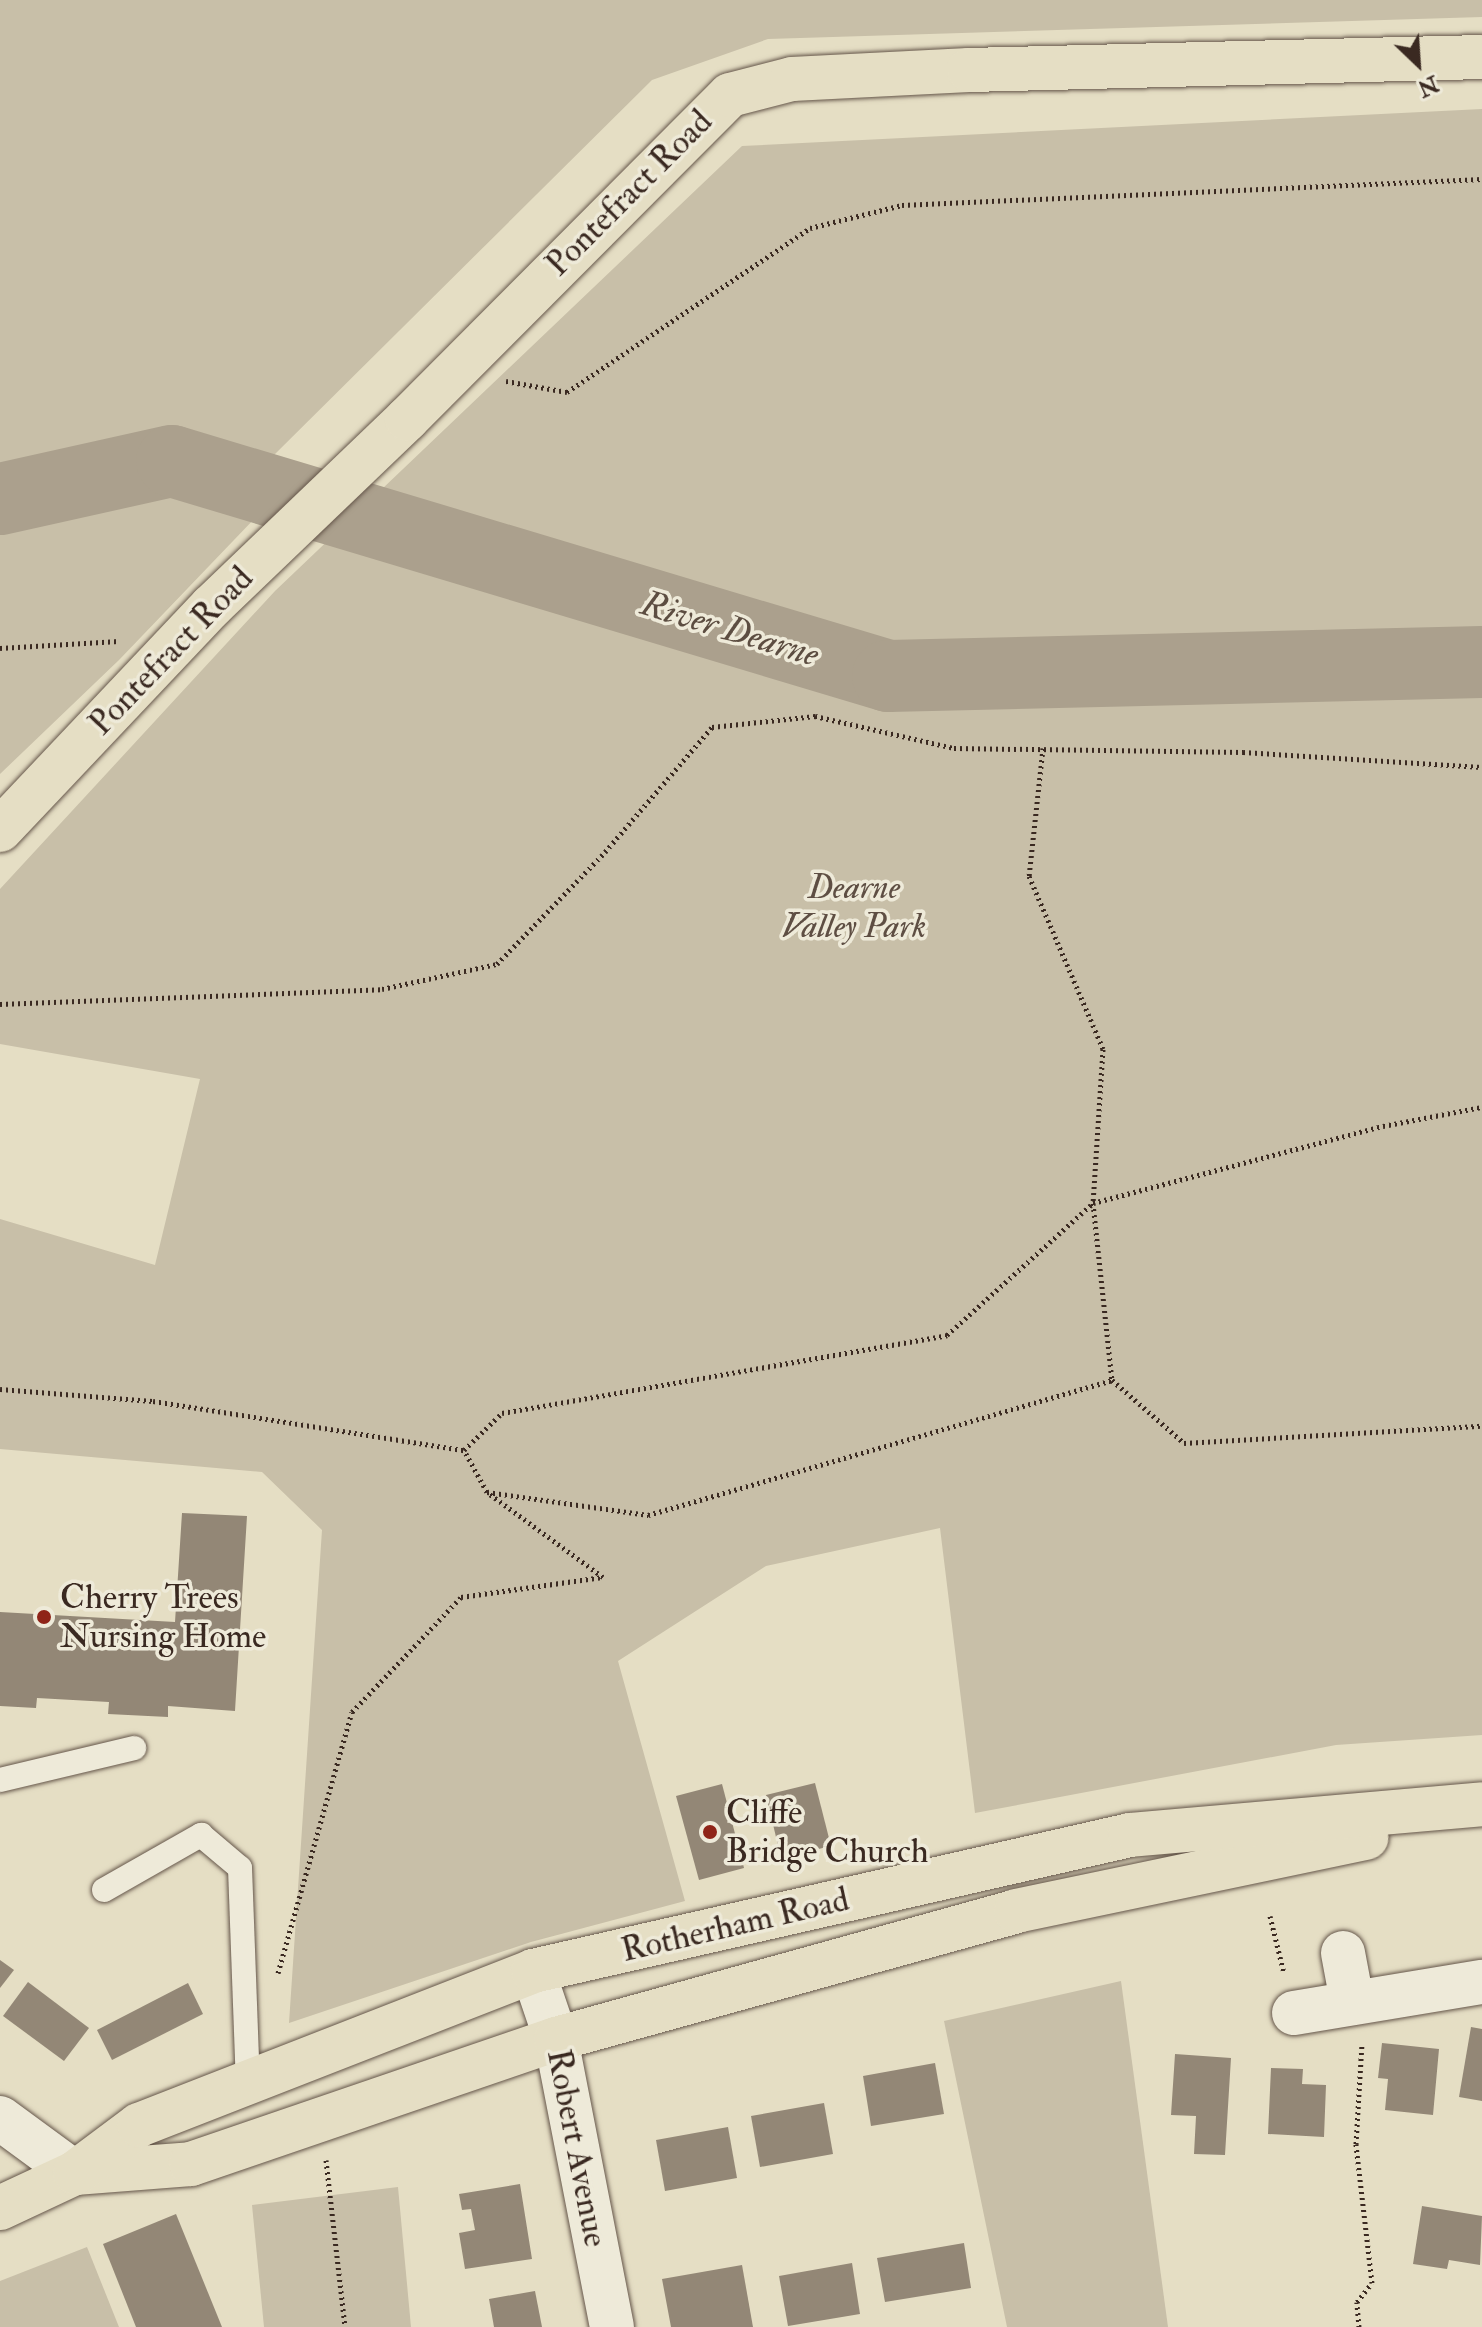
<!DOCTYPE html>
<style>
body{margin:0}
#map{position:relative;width:1482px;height:2327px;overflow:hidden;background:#e5dec4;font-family:"IM FELL Double Pica",serif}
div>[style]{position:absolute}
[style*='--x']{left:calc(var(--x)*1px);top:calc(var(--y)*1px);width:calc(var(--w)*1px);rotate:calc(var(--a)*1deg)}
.green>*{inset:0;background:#c8bfa8}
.river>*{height:72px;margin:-36px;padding:0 36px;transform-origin:36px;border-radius:36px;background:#aba08d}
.building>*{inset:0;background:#938776}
.path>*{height:5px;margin-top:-2.5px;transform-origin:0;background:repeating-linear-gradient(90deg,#3a2921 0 2px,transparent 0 6px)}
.roads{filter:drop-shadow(0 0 2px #65564a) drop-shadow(0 0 2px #65564a)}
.service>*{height:24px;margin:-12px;padding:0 12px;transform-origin:12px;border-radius:12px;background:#eeead9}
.minor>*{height:44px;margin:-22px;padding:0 22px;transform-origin:22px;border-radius:22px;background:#eeead9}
.primary>*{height:44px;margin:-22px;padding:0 22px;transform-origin:22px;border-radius:22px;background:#e5dec4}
.trunk>*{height:44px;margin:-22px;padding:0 22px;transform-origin:22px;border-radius:22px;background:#e5dec4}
.dots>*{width:22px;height:22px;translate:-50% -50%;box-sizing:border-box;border:4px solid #eeead9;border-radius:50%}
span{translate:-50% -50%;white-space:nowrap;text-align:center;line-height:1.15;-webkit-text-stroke:7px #eeead9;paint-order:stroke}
.street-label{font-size:34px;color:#3a2921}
.park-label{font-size:34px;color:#5e4e43;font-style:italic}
.poi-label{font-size:34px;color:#3a2921}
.left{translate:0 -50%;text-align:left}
.water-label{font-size:36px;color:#5c4d41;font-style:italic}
.north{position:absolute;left:1378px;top:24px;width:80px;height:80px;-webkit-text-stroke:6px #eeead9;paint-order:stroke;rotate:155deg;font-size:22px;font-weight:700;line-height:32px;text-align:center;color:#3a2921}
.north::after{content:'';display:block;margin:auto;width:28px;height:36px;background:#3a2921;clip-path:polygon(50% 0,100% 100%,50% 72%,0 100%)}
</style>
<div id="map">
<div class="green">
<div style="clip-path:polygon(0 0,1482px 0,1482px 17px,768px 39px,652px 80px,273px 456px,303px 468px,119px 660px,0 774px)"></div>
<div style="clip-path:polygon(1482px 109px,1482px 1735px,1336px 1745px,975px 1813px,940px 1528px,766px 1566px,618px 1661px,685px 1901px,531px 1942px,289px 2023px,322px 1530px,262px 1472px,0 1449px,0 1219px,155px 1265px,200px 1079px,0 1044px,0 889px,275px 591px,742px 146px)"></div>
<div style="clip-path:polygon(1121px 1981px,1168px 2327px,1007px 2327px,944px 2021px)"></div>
<div style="clip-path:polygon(398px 2187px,411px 2327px,264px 2327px,252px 2205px)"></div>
<div style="clip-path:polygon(87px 2247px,119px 2327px,0 2327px,0 2281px)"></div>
</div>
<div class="river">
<div style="--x:0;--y:499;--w:176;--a:-12.5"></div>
<div style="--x:172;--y:461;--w:748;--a:16.71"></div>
<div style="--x:888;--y:676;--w:594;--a:-1.35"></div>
</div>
<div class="building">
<div style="clip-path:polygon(182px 1513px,247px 1516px,235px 1711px,168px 1706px,168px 1717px,108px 1714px,109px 1702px,37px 1698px,36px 1708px,0 1706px,0 1612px,175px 1622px)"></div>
<div style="clip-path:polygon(815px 1783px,831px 1846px,781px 1858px,766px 1795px)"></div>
<div style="clip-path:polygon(722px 1784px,744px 1868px,699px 1880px,676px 1796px)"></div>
<div style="clip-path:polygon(0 1960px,14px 1970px,0 1988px)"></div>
<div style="clip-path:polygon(28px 1982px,89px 2028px,64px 2061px,3px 2016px)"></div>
<div style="clip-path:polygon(188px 1983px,203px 2014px,112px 2060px,97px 2030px)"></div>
<div style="clip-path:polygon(1471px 2027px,1482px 2029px,1482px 2101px,1459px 2097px)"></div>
<div style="clip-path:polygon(1382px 2043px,1439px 2049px,1433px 2115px,1385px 2110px,1388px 2079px,1378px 2078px)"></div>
<div style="clip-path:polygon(1175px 2054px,1231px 2058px,1225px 2155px,1194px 2154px,1196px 2116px,1171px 2115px)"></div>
<div style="clip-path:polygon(935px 2063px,944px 2114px,871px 2126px,863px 2076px)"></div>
<div style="clip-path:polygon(1271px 2068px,1303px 2069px,1302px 2084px,1326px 2085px,1324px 2137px,1268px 2134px)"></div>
<div style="clip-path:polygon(824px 2103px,833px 2154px,760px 2167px,751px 2116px)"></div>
<div style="clip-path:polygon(728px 2127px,737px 2178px,665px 2191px,656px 2140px)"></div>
<div style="clip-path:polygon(520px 2184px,532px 2259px,465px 2269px,459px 2233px,475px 2230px,471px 2209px,462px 2210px,459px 2194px)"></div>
<div style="clip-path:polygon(1422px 2206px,1482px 2216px,1480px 2265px,1449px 2260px,1447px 2269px,1413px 2264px)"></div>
<div style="clip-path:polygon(176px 2214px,222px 2327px,136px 2327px,103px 2244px)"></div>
<div style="clip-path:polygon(964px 2243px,971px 2288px,885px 2302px,877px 2258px)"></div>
<div style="clip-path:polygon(852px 2263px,860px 2314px,788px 2326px,779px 2276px)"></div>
<div style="clip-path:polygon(742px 2265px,753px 2327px,671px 2327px,662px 2279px)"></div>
<div style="clip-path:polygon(535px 2291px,542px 2327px,494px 2327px,489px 2299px)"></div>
</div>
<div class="path">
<div style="--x:506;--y:381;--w:62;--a:10.2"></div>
<div style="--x:567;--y:392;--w:293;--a:-34"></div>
<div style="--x:810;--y:228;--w:95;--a:-14"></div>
<div style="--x:902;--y:205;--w:581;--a:-2.57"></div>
<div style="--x:0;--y:648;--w:119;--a:-3.4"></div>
<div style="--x:1043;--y:748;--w:129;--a:96.2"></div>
<div style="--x:1029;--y:876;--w:188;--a:66.8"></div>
<div style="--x:1103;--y:1049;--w:154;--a:93.7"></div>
<div style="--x:1093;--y:1203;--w:178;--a:83.9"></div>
<div style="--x:0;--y:1004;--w:382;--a:-2.2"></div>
<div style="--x:382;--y:989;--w:118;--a:-12.3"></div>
<div style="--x:497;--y:964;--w:156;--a:-46"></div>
<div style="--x:605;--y:852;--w:165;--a:-49.4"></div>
<div style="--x:712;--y:727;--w:104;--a:-6.1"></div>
<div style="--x:815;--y:716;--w:143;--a:13"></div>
<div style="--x:954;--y:748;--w:289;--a:0.8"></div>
<div style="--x:1243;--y:752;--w:239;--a:3.6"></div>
<div style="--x:0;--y:1389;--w:153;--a:4.5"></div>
<div style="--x:153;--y:1401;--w:315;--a:9"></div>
<div style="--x:464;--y:1450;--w:53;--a:-44.2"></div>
<div style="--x:502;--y:1413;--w:452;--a:-9.9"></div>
<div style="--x:947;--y:1335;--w:197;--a:-42.1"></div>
<div style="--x:1093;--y:1203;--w:300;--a:-14.9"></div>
<div style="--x:1383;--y:1126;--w:101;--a:-10.9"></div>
<div style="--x:487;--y:1492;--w:163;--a:8.1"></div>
<div style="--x:648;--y:1515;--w:483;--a:-16.2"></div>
<div style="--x:1112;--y:1380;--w:96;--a:41.2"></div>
<div style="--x:1184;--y:1443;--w:298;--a:-3.3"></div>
<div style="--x:1270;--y:1916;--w:59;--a:76.2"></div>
<div style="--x:278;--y:1973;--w:271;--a:-74.2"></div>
<div style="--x:352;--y:1712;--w:158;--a:-46.5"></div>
<div style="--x:461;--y:1597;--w:143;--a:-8"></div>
<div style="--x:603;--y:1577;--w:144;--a:-143.8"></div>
<div style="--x:487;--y:1492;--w:48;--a:-118.7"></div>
<div style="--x:326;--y:2160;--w:168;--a:83.5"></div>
<div style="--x:1359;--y:2327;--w:25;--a:-95"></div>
<div style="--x:1357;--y:2302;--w:24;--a:-52"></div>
<div style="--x:1372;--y:2283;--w:140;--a:-96.6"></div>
<div style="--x:1356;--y:2144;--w:101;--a:-86.6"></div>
</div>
<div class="roads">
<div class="service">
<div style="--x:0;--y:1780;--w:138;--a:-13.4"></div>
<div style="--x:104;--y:1890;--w:112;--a:-29.6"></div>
<div style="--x:201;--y:1835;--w:51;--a:40.2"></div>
<div style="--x:240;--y:1868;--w:214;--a:87.9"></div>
</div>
<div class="minor">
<div style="--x:1343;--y:1953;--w:49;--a:79.4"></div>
<div style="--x:533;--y:1971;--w:72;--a:71.3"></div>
<div style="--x:556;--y:2039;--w:293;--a:79"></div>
<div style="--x:1294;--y:2013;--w:191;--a:-9.4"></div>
<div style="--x:0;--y:2118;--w:93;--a:36.3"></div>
</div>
<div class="primary">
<div style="--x:75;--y:2173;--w:116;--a:-4.4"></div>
<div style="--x:191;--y:2164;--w:386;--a:-18.9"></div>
<div style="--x:556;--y:2039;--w:477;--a:-15.5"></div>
<div style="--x:1016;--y:1911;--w:358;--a:-11.8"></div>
<div style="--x:0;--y:2208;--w:83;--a:-25"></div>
<div style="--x:75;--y:2173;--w:80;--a:-36.9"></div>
<div style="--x:139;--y:2125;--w:423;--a:-21.3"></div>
<div style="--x:533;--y:1971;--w:612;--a:-12.83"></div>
<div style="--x:1130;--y:1835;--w:353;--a:-5"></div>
</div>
<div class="trunk">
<div style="--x:0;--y:830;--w:308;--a:-46.6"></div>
<div style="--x:212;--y:606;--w:270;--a:-43.8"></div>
<div style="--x:407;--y:419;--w:457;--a:-45.1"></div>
<div style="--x:730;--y:95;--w:64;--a:-14.5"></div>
<div style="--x:792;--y:79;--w:177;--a:-2.9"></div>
<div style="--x:969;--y:70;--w:513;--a:-1.45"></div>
</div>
</div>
<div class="dots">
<div style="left:44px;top:1617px;background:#8f2418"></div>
<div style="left:710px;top:1832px;background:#8f2418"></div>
</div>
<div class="street-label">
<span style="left:629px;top:193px;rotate:-45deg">Pontefract Road</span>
<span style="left:171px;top:651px;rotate:-46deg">Pontefract Road</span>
<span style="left:735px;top:1925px;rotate:-13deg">Rotherham Road</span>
<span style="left:577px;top:2148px;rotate:79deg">Robert Avenue</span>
</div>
<div class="park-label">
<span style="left:854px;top:907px">Dearne<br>Valley Park</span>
</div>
<div class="poi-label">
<span class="left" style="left:60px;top:1617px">Cherry Trees<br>Nursing Home</span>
<span class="left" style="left:726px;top:1832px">Cliffe<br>Bridge Church</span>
</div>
<div class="water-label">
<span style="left:730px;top:629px;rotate:17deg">River Dearne</span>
</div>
<div class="north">N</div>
</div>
